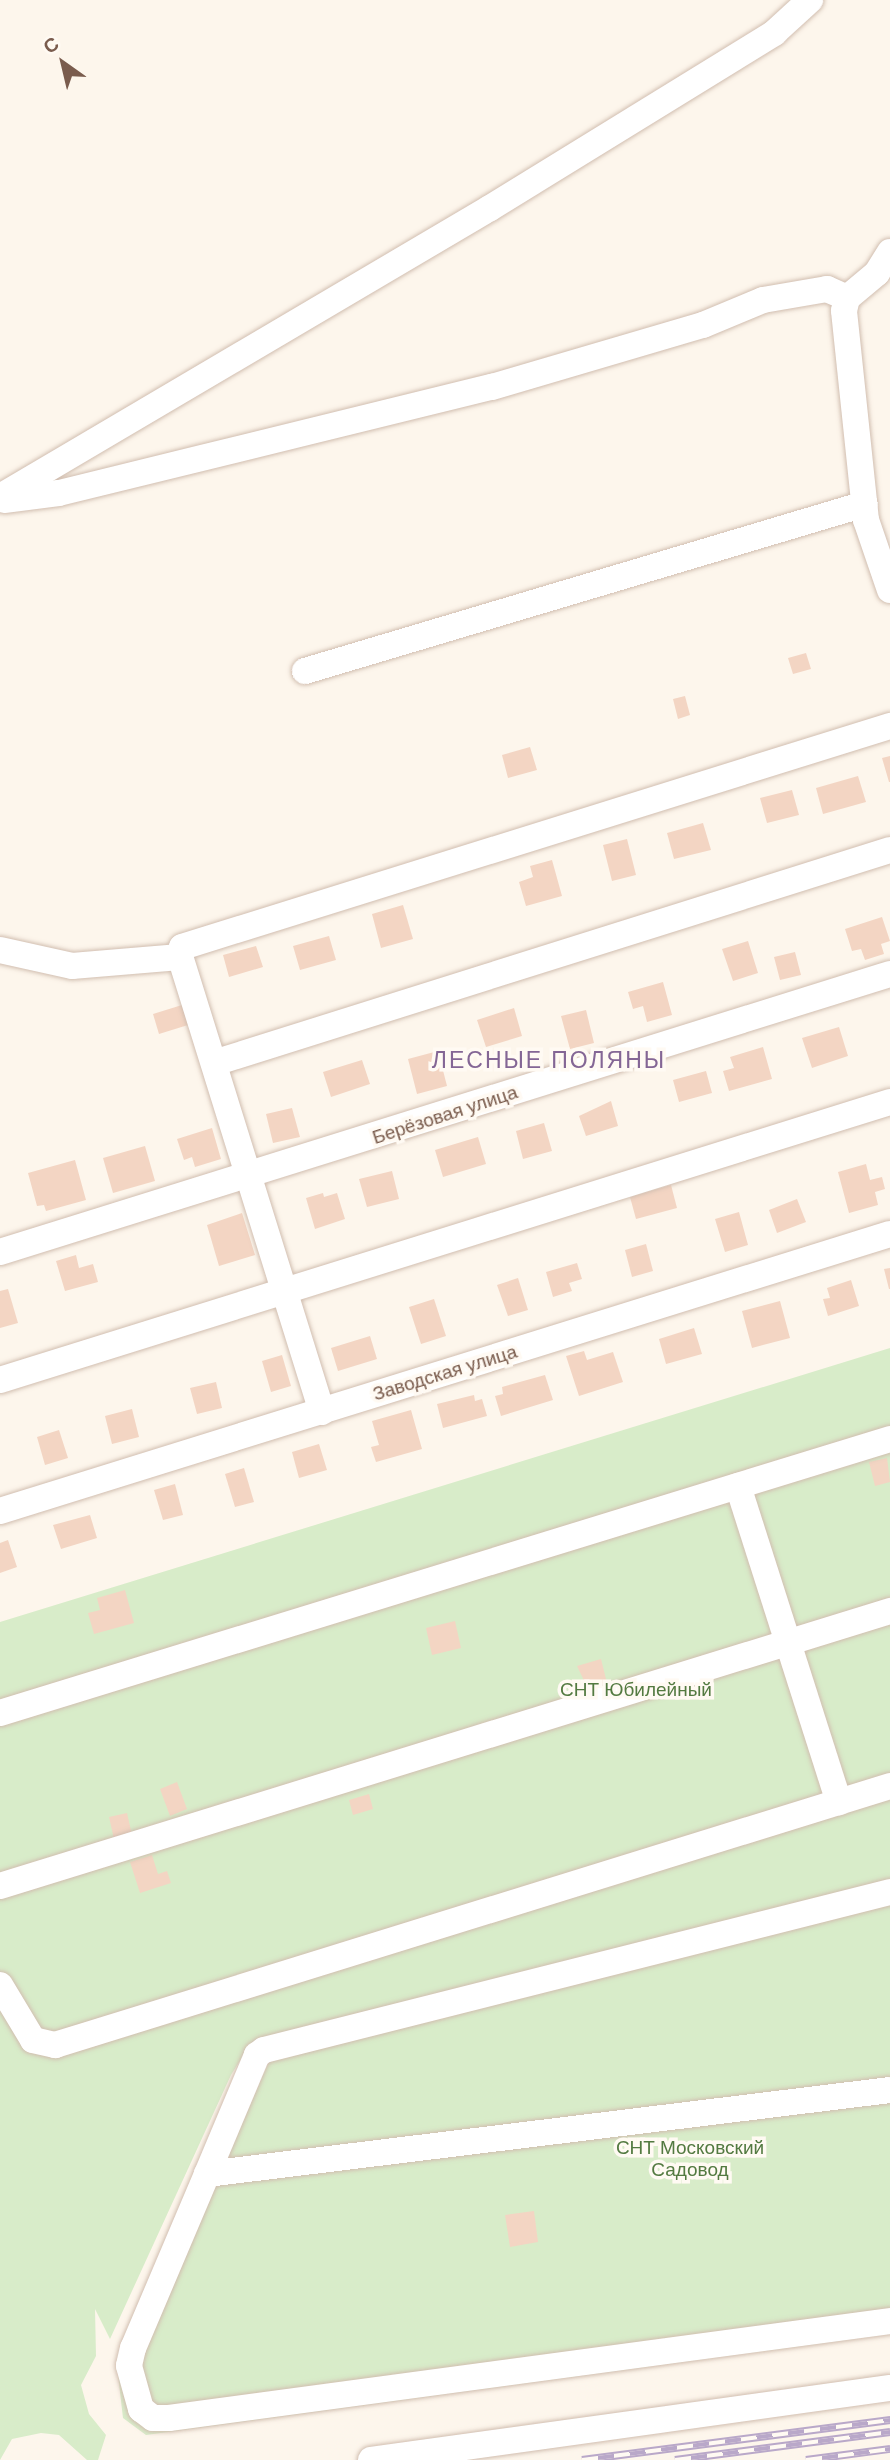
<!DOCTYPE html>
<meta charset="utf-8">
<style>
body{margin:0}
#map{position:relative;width:890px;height:2460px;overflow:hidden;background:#fdf6ec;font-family:"DM Sans",sans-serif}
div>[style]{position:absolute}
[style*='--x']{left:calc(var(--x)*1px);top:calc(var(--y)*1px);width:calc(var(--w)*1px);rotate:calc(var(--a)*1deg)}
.green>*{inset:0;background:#d8ecc9}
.building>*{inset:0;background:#f3d5c3}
.roads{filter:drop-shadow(0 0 2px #d1beb0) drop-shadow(0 0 2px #d1beb0)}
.minor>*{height:26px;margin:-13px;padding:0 13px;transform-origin:13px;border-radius:13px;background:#fff}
.rail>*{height:8px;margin-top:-4px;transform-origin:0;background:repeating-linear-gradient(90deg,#fffaf3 0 16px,#b9a8c9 0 32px);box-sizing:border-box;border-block:2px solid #b9a8c9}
span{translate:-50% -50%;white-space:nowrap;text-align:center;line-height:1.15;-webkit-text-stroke:7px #fffaf3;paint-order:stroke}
.street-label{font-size:19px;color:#7a5c4d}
.park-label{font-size:19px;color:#537a41}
.quarter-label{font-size:23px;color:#846695;letter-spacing:2px}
.north{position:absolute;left:28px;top:28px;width:70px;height:70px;-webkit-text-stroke:5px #fffaf3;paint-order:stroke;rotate:326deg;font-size:19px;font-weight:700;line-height:28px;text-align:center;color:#7a5c4d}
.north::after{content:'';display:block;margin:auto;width:24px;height:32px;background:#7a5c4d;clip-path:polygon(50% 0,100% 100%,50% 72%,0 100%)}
</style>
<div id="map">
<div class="green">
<div style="clip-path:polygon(890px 1348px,890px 1884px,246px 2051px,231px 2075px,110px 2339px,95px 2309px,96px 2356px,81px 2385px,89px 2414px,106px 2435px,98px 2460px,87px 2460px,59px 2435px,41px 2433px,12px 2439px,0 2460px,0 1622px)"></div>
<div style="clip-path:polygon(890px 1905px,890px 2334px,146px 2435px,123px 2418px,118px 2375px,149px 2337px,271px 2057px)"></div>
</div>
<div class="building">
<div style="clip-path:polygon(806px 653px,811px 669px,793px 674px,788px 658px)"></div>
<div style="clip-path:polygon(685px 696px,690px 715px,678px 719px,673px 699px)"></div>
<div style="clip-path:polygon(530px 747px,537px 770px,508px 778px,502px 755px)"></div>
<div style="clip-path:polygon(890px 756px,890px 782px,889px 782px,882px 758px)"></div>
<div style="clip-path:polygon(858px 776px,866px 802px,823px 814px,816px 788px)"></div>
<div style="clip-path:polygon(792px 790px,799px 815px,767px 823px,760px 798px)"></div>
<div style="clip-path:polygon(703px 823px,711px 850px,674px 859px,667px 833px)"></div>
<div style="clip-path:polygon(627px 839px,636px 875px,612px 881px,603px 845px)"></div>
<div style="clip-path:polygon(552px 860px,562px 896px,526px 906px,519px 882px,533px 877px,530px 866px)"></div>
<div style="clip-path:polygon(403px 905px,413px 939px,381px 948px,372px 914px)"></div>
<div style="clip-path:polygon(882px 917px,890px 941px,881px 944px,884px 954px,865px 960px,861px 949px,852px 951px,845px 929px)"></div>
<div style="clip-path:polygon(329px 936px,336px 960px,300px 970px,293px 946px)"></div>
<div style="clip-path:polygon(748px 941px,758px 973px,733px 981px,722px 949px)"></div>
<div style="clip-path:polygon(256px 946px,263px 967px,229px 977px,223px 955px)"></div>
<div style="clip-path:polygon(795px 952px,801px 975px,780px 980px,774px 957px)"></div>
<div style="clip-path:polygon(663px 982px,672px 1015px,647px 1022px,643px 1006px,633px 1009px,628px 992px)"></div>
<div style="clip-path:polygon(182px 1005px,188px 1025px,159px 1034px,153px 1014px)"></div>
<div style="clip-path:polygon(514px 1008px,522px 1036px,486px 1047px,477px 1020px)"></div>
<div style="clip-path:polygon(586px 1010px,594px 1043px,570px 1049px,561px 1016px)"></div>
<div style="clip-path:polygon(839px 1027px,848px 1056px,812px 1068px,802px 1038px)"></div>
<div style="clip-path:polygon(763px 1047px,772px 1079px,729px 1091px,723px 1071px,734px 1068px,730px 1057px)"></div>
<div style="clip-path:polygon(438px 1051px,447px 1086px,417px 1094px,408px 1059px)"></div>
<div style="clip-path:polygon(362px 1060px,370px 1084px,331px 1097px,323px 1072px)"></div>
<div style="clip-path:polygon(706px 1071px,712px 1093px,679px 1102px,673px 1080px)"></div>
<div style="clip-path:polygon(611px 1101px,618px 1126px,586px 1136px,579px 1116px)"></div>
<div style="clip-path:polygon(292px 1108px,300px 1137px,273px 1143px,266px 1114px)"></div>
<div style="clip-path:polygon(544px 1123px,552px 1151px,523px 1159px,516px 1131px)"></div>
<div style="clip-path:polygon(212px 1128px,221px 1159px,195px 1167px,192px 1157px,184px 1160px,177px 1139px)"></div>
<div style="clip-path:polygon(478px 1137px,486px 1164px,443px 1177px,435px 1150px)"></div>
<div style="clip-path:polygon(145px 1146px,155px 1181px,113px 1193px,103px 1158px)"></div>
<div style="clip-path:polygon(75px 1160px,86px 1200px,46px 1211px,44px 1205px,37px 1206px,28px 1173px)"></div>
<div style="clip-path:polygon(866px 1164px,870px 1180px,882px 1177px,885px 1189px,875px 1192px,878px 1205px,849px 1213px,838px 1172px)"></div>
<div style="clip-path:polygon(392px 1171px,399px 1199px,367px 1207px,359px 1179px)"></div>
<div style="clip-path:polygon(671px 1185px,677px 1208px,636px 1219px,630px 1197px)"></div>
<div style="clip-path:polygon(323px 1193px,324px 1197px,337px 1193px,345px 1219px,315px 1229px,306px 1198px)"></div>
<div style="clip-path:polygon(797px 1199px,806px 1222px,777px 1233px,769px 1210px)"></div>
<div style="clip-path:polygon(739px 1212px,748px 1245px,725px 1252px,715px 1219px)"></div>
<div style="clip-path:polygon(242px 1213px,255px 1255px,219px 1266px,207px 1225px)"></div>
<div style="clip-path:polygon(646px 1244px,653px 1271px,632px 1277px,625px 1250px)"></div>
<div style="clip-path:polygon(76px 1255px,79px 1268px,93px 1264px,98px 1282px,65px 1291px,56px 1261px)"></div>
<div style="clip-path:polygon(577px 1263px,582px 1279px,569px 1283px,572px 1291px,553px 1297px,546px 1272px)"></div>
<div style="clip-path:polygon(890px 1268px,890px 1289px,889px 1289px,884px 1269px)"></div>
<div style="clip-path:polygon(518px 1278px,528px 1310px,508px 1316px,497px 1285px)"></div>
<div style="clip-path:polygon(851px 1280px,859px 1306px,828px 1316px,823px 1299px,830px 1298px,827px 1288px)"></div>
<div style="clip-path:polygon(8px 1289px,18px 1323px,0 1328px,0 1291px)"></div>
<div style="clip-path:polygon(434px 1299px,446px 1336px,421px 1344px,409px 1307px)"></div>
<div style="clip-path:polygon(780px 1301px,790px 1338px,752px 1348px,742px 1311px)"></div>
<div style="clip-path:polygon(694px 1328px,702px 1354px,666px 1364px,659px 1339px)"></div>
<div style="clip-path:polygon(370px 1336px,377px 1359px,338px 1371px,331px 1348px)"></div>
<div style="clip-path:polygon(584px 1351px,587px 1360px,613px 1352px,623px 1382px,579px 1396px,566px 1356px)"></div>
<div style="clip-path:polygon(282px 1355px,291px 1386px,271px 1392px,262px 1361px)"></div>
<div style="clip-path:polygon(545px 1375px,553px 1400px,501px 1416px,495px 1396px,503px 1394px,502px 1387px)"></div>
<div style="clip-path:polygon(216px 1382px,222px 1408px,197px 1414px,190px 1388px)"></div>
<div style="clip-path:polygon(474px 1395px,475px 1401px,482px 1399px,487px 1416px,443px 1428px,437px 1404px)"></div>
<div style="clip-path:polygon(132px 1409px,139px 1437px,112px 1444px,105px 1416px)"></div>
<div style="clip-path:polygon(411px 1410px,422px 1449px,376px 1462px,371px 1447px,379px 1445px,372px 1421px)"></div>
<div style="clip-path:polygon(59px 1430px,68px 1458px,45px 1465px,37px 1437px)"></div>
<div style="clip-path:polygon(319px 1444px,327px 1470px,299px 1478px,292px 1452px)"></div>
<div style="clip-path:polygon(887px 1458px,890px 1482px,875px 1486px,869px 1462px)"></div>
<div style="clip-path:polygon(244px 1468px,254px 1502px,235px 1507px,225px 1474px)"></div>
<div style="clip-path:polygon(175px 1484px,183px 1515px,163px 1520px,154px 1490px)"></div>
<div style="clip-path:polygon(90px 1515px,97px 1538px,61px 1549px,53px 1525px)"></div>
<div style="clip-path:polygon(8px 1540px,17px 1567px,0 1573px,0 1543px)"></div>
<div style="clip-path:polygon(125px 1590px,134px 1623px,94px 1634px,88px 1613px,100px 1610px,97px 1598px)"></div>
<div style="clip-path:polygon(455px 1621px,461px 1648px,432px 1655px,426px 1628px)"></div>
<div style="clip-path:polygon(601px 1659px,607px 1683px,588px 1689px,577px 1666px)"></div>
<div style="clip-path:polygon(177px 1782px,187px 1809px,170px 1816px,160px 1789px)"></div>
<div style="clip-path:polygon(369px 1794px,373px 1809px,353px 1815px,349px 1800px)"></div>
<div style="clip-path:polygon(127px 1813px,132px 1835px,114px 1839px,109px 1817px)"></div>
<div style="clip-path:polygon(152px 1855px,158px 1874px,167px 1871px,171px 1883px,140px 1893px,130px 1862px)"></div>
<div style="clip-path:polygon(534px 2211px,538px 2242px,510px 2247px,505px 2215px)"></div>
</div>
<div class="roads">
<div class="minor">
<div style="--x:890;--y:252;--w:25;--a:122"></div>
<div style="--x:877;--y:273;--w:39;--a:140"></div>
<div style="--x:847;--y:298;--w:13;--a:103"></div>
<div style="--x:844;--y:311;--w:210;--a:84"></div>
<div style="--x:866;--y:520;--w:74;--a:71.1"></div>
<div style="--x:0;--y:497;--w:569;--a:-30.53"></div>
<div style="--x:490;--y:208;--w:334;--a:-31.6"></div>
<div style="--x:774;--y:33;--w:49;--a:-42.5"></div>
<div style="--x:4;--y:500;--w:55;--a:-7.3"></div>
<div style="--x:59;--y:493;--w:446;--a:-13.8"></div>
<div style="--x:492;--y:387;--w:220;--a:-16.4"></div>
<div style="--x:703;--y:325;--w:65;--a:-22.6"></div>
<div style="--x:763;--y:300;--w:65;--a:-9.8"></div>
<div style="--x:827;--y:289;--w:22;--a:24"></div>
<div style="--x:305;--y:671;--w:584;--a:-16.61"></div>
<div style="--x:0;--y:950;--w:74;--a:12.5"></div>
<div style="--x:72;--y:966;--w:108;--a:-4.8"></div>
<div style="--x:214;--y:1063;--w:709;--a:-17.49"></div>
<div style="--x:0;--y:1252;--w:932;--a:-17.35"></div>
<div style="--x:0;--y:1380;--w:932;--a:-17.35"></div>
<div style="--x:322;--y:1412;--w:477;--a:-107.3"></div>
<div style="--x:180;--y:957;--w:10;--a:-79"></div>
<div style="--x:182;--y:947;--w:742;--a:-17.34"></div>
<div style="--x:738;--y:1486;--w:332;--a:72.3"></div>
<div style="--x:0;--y:1511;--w:932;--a:-17.29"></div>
<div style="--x:0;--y:1713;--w:931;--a:-17.11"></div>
<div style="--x:0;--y:1886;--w:932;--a:-17.17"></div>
<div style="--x:890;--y:1892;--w:646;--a:165.83"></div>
<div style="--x:264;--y:2050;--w:9;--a:144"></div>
<div style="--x:257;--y:2055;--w:129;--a:112.8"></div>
<div style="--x:207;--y:2174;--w:189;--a:113"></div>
<div style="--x:133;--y:2348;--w:18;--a:103"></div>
<div style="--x:129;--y:2366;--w:45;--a:74.4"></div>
<div style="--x:141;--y:2409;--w:15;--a:37"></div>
<div style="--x:153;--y:2418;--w:16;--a:0"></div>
<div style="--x:169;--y:2418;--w:727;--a:-7.66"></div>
<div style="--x:0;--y:1985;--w:64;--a:59"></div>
<div style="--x:33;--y:2040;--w:23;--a:13"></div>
<div style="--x:55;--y:2045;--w:874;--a:-17.23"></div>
<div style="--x:207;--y:2174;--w:688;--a:-7.01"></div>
<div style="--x:371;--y:2460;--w:524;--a:-7.9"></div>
</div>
</div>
<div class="rail">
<div style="--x:582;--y:2460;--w:311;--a:-7.4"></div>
<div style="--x:675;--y:2460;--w:217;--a:-7.4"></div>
<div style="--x:806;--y:2460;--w:85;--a:-7.5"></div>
</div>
<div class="street-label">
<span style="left:445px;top:1115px;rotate:-18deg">Берёзовая улица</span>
<span style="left:445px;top:1373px;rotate:-17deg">Заводская улица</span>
</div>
<div class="park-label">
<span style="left:636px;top:1690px">СНТ Юбилейный</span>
<span style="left:690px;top:2159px">СНТ Московский<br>Садовод</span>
</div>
<div class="quarter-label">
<span style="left:549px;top:1060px">ЛЕСНЫЕ ПОЛЯНЫ</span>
</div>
<div class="north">С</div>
</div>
